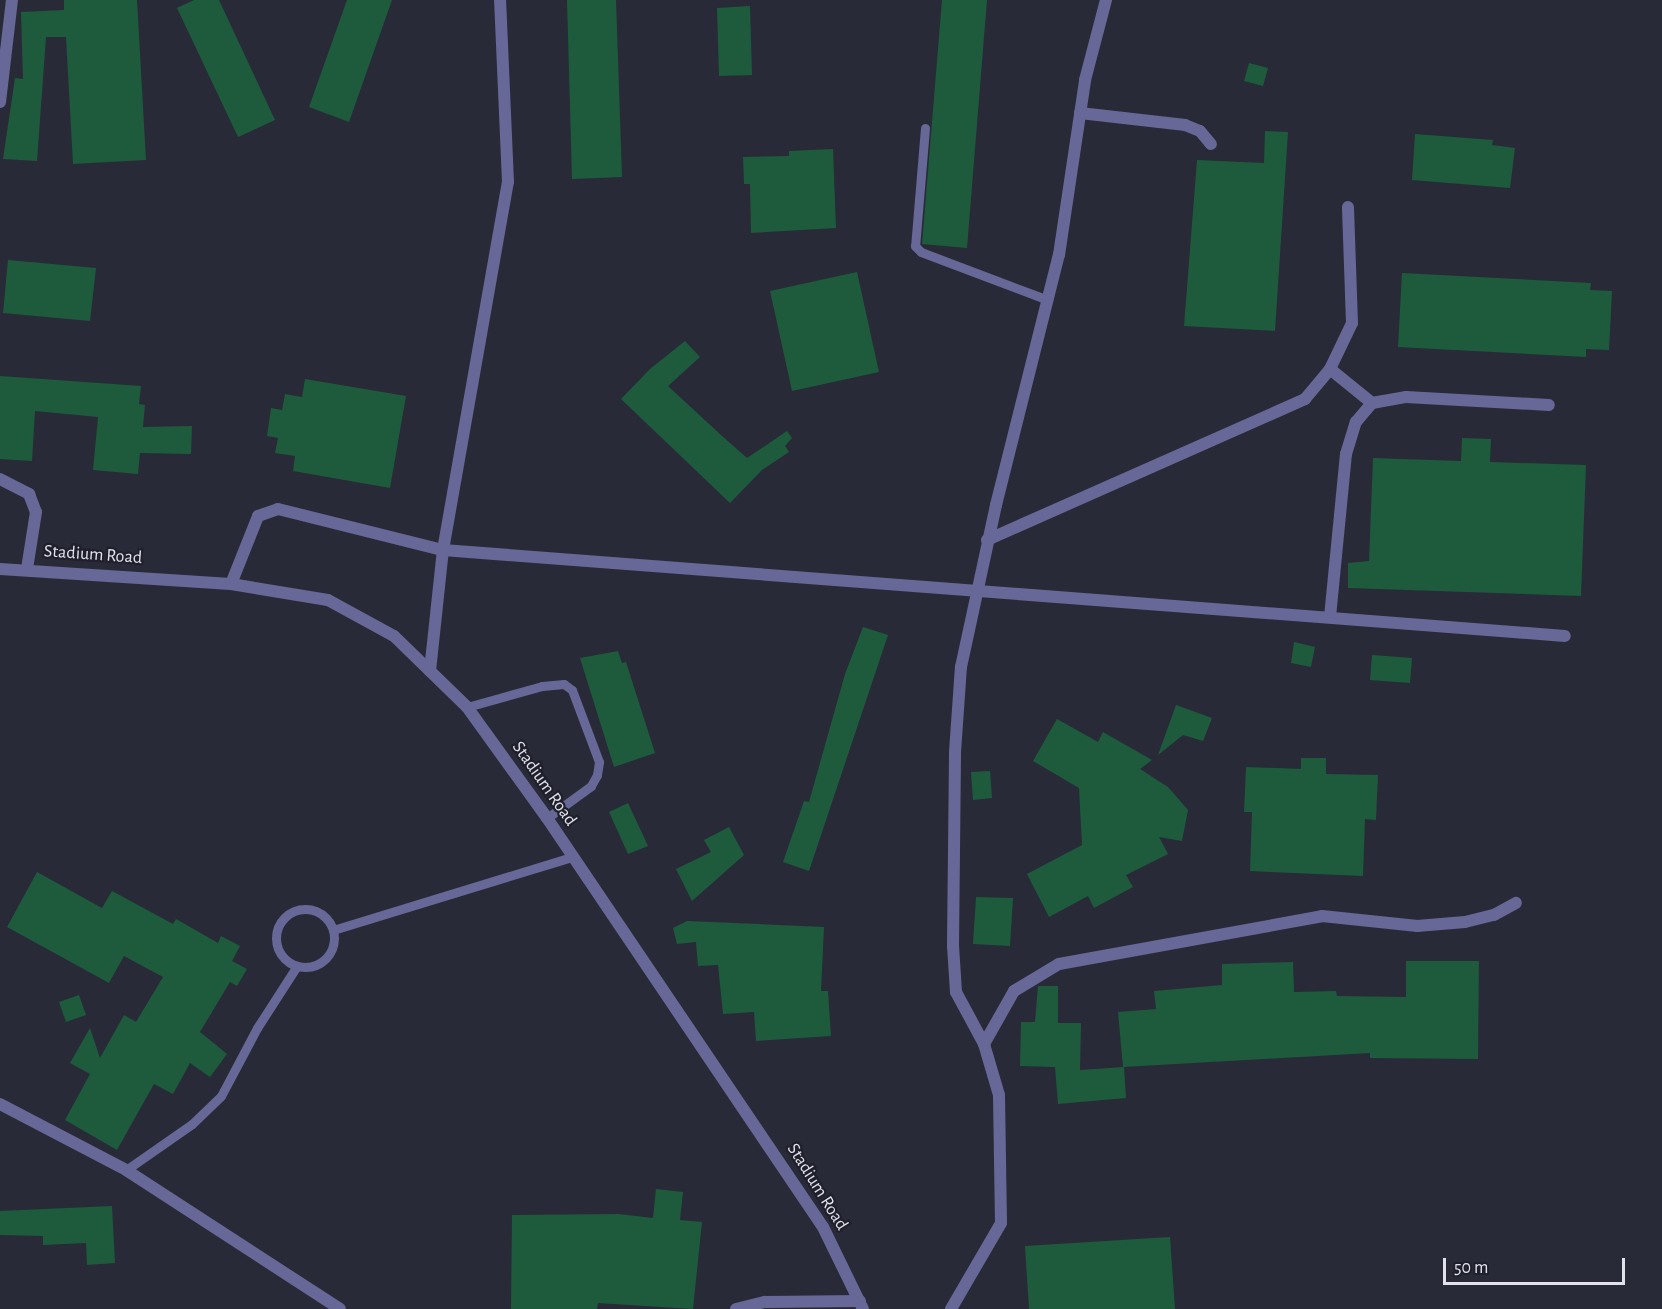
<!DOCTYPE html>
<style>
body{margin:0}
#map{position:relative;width:1662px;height:1309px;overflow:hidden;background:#292a37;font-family:"Alegreya Sans",sans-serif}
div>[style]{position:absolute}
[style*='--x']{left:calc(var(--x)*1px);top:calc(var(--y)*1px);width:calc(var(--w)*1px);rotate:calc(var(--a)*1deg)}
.building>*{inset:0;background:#1d5b3c}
.lane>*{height:9px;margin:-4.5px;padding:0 4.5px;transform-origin:4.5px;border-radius:4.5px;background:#676897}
.lane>.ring{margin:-4.5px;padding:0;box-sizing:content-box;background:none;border:9px solid #676897;border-radius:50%}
.street>*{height:12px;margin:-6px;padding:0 6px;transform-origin:6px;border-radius:6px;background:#676897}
span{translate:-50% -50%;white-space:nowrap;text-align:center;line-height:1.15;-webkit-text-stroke:4.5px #20202d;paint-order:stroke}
.street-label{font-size:18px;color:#e1e2eb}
.scale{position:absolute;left:1443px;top:1258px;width:182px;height:27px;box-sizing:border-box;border:3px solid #e1e2eb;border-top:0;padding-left:8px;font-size:18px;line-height:21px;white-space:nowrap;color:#e1e2eb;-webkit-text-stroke:4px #20202d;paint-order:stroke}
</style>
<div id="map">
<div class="building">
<div style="clip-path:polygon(64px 0,137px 0,146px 160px,73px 164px,66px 37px,46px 37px,37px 161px,3px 159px,15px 78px,23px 79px,21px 12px,64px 10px)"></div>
<div style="clip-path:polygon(194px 0,219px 0,275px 120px,238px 137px,177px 8px)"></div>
<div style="clip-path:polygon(347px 0,392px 0,349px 122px,309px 107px)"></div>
<div style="clip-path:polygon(567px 0,616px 0,622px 177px,572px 179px)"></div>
<div style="clip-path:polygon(942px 0,987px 0,967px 248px,922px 244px)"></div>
<div style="clip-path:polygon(750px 6px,752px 75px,719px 76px,717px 8px)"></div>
<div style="clip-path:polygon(1249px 63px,1268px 68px,1263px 86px,1244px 81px)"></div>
<div style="clip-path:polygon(1265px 131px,1288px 132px,1275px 331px,1184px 326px,1197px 160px,1264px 163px)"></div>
<div style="clip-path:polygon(1415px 134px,1493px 140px,1492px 145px,1515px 148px,1510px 188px,1412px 180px)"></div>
<div style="clip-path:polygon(833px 149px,836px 228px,751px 233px,750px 184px,744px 184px,743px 157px,789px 156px,789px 151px)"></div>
<div style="clip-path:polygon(8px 260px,96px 268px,90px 321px,3px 313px)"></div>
<div style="clip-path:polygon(857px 272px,879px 372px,792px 391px,770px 291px)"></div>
<div style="clip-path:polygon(1402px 273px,1591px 283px,1590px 290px,1612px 291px,1609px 350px,1586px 349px,1586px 357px,1398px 347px)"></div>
<div style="clip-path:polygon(685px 341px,700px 357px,668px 386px,721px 435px,747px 458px,787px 431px,792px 438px,785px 446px,789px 452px,762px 470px,730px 503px,621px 399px,650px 369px)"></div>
<div style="clip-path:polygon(0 376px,141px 386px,139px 404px,145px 405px,143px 427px,192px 426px,191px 454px,140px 453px,138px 474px,93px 470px,98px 417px,35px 411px,32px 461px,0 459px)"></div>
<div style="clip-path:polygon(305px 379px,406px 396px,390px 488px,293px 471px,295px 456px,275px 453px,278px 438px,267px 436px,271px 408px,282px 410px,285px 394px,302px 397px)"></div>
<div style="clip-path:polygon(1462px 438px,1491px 439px,1490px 462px,1586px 465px,1581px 596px,1348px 588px,1348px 563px,1369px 561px,1373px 458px,1461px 461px)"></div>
<div style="clip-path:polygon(863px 627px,888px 635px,809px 871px,783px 862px,804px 801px,809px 802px,845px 674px)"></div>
<div style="clip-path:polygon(1294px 642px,1315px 647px,1311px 667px,1291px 663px)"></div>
<div style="clip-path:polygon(618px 651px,622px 663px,626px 662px,655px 753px,614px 767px,580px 658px)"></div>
<div style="clip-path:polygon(1372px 655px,1412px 658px,1410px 683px,1370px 680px)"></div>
<div style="clip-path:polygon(1176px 705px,1212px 718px,1203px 741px,1183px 735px,1158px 755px)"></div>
<div style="clip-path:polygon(1057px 719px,1098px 742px,1103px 732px,1152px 760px,1140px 769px,1168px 787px,1188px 810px,1182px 841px,1159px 837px,1168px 854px,1126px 875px,1133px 887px,1094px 908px,1088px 896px,1049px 917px,1027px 874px,1082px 845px,1079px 788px,1033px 761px)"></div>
<div style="clip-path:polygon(1301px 758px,1326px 758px,1326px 774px,1378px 775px,1376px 820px,1365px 819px,1363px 876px,1250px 871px,1252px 812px,1244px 812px,1246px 767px,1301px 769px)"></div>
<div style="clip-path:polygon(990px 771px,992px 798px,973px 800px,971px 772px)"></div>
<div style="clip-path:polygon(628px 803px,648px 846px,628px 854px,609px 812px)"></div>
<div style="clip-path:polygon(729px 827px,744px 855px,692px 901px,676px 869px,711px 852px,704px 840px)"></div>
<div style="clip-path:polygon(37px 872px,102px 908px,112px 891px,173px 924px,176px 919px,218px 943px,221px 936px,240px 946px,232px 961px,247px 969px,237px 986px,230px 982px,200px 1032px,227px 1054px,210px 1077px,190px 1063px,173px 1094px,154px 1084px,117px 1150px,65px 1120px,90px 1074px,70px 1063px,90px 1028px,100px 1058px,124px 1015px,136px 1022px,163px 977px,124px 956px,109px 983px,7px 927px)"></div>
<div style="clip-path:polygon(976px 897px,1013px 898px,1010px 946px,973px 944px)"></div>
<div style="clip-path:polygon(687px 921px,824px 927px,821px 991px,828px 991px,831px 1036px,756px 1041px,754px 1012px,723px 1014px,718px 965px,698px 966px,696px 942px,677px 944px,673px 928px)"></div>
<div style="clip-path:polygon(1406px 961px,1479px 961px,1478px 1059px,1370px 1058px,1370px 1053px,1123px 1067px,1118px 1012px,1156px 1009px,1154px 991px,1222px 985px,1222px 964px,1293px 962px,1294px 992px,1336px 991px,1337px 996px,1406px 997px)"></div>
<div style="clip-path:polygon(1038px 986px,1058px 986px,1058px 1023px,1081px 1023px,1080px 1070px,1124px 1067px,1126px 1098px,1058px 1104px,1055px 1067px,1020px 1066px,1021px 1022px,1035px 1022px)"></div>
<div style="clip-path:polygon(79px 995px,86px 1015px,66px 1022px,59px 1002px)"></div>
<div style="clip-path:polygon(656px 1189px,683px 1192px,680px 1220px,702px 1222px,693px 1309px,598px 1303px,597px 1309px,511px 1309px,512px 1215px,618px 1214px,653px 1218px)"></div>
<div style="clip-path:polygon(112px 1206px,115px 1263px,87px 1265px,86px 1243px,43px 1245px,43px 1236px,0 1235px,0 1211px)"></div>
<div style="clip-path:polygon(1170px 1237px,1175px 1309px,1029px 1309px,1025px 1246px)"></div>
</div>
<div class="lane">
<div style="--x:925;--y:128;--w:118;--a:94.8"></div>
<div style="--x:915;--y:246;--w:8;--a:45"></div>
<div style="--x:921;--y:252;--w:136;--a:20.7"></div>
<div style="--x:467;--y:707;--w:78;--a:-15.6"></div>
<div style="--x:542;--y:686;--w:22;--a:-5"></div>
<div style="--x:564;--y:684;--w:10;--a:37"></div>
<div style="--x:572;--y:690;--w:77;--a:69.4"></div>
<div style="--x:599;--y:762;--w:13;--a:99"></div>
<div style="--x:597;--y:775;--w:13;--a:119"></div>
<div style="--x:591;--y:786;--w:54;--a:144"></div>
<div class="ring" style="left:276px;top:909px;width:49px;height:49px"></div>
<div style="--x:333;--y:930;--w:250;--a:-17"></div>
<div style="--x:126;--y:1170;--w:80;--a:-34.9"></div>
<div style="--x:192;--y:1124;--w:40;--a:-44"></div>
<div style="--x:221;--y:1096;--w:77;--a:-62.1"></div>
<div style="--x:257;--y:1028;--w:74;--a:-57.2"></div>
</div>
<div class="street">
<div style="--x:0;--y:102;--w:103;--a:-83.3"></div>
<div style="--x:1080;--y:113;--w:106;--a:6.5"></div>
<div style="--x:1185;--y:125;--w:16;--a:22"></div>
<div style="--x:1200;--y:131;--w:17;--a:50"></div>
<div style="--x:1330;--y:369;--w:54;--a:39"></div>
<div style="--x:0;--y:479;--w:33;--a:27"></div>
<div style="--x:29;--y:494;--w:19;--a:69"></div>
<div style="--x:36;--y:512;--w:58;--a:99"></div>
<div style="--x:987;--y:540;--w:348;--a:-23.9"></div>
<div style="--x:1305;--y:399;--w:39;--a:-50"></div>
<div style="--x:1330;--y:369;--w:51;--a:-64.4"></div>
<div style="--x:1352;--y:323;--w:116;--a:-92"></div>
<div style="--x:0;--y:569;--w:231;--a:3.7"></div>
<div style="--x:231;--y:584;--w:98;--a:9.4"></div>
<div style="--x:328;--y:600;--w:75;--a:28.6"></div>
<div style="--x:394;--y:636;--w:102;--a:44.2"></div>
<div style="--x:467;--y:707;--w:137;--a:54.2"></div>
<div style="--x:547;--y:818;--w:493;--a:56"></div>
<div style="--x:823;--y:1227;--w:91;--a:64"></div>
<div style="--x:231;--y:584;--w:73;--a:-68.3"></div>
<div style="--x:258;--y:516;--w:21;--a:-19"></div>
<div style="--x:278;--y:509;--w:170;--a:14"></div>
<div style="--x:443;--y:550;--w:1125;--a:4.38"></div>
<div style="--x:1330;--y:617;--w:164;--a:-84.4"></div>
<div style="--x:1346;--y:454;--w:34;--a:-73"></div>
<div style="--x:1356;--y:422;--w:25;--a:-50"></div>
<div style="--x:1372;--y:403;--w:35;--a:-10"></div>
<div style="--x:1406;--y:397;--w:143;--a:3.2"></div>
<div style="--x:430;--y:671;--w:122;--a:-83.9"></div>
<div style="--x:443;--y:550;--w:374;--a:-80"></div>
<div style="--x:508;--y:182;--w:182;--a:-92.5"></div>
<div style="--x:984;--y:1044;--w:61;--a:-60.5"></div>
<div style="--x:1014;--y:991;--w:52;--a:-31"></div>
<div style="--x:1059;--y:964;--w:267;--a:-10.3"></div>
<div style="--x:1322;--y:916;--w:96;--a:6"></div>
<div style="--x:1417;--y:926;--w:48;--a:-4.8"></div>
<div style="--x:1465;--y:922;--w:30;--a:-14"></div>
<div style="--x:1494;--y:915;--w:25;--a:-29"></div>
<div style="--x:0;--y:1104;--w:142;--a:27.6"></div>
<div style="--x:126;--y:1170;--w:255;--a:33"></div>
<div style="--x:736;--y:1309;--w:30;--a:-14"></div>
<div style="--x:765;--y:1302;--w:95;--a:-0.6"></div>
<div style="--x:951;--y:1309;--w:99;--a:-59.8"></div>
<div style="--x:1001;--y:1223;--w:128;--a:-90.9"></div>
<div style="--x:999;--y:1095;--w:53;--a:-106.4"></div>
<div style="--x:984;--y:1044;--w:59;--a:-118.3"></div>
<div style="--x:956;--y:992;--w:46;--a:-93.7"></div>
<div style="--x:953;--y:946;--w:194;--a:-89.4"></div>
<div style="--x:955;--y:752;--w:85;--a:-86"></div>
<div style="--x:961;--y:667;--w:166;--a:-77.8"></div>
<div style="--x:996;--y:505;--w:258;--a:-75.9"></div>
<div style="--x:1059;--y:255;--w:177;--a:-81.5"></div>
<div style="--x:1085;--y:80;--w:83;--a:-75.3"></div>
</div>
<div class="street-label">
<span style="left:93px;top:555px;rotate:4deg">Stadium Road</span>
<span style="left:544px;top:784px;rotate:55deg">Stadium Road</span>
<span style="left:817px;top:1187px;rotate:58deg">Stadium Road</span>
</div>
<div class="scale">50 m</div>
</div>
